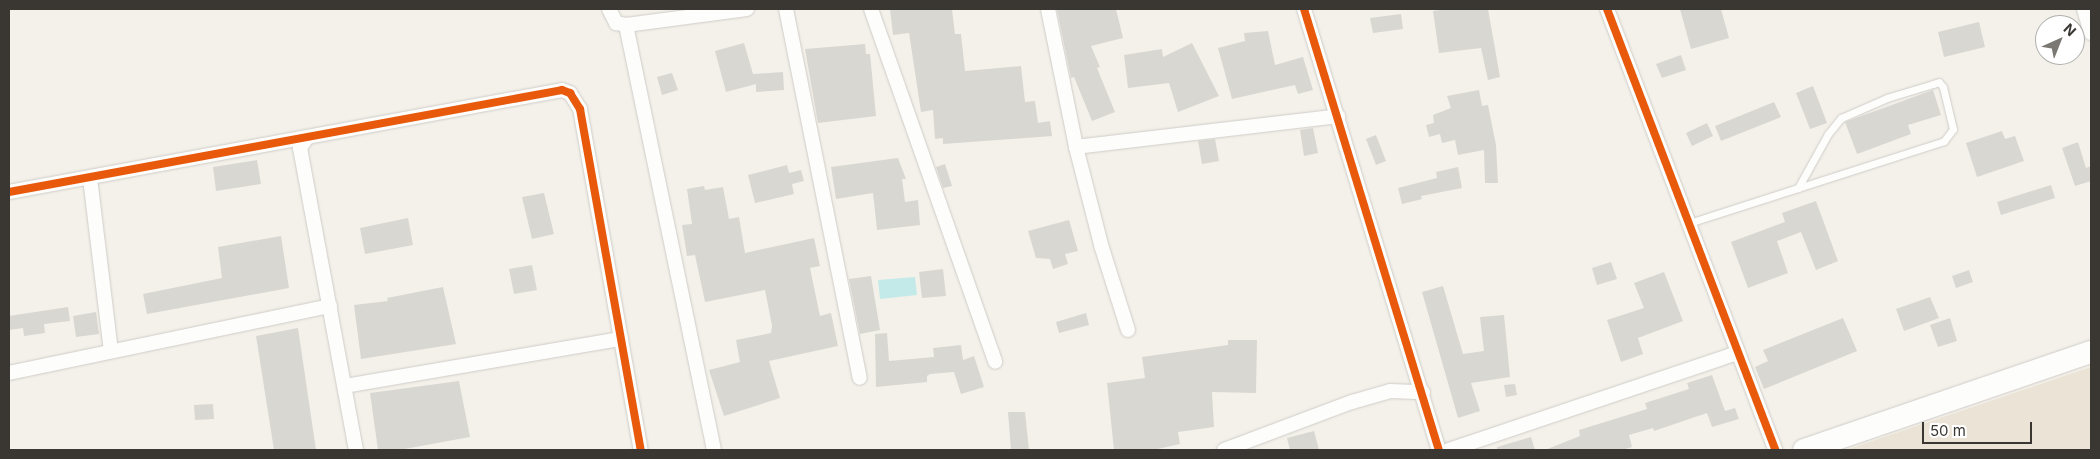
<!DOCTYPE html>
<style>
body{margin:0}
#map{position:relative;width:2100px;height:459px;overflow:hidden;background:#f4f1ea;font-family:Inter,sans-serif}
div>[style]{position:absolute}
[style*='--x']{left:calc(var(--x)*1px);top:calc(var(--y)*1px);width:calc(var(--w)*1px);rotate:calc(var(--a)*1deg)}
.built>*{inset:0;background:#ebe3d6}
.water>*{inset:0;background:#c3eae9}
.building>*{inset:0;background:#d9d7d1}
.roads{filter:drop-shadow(0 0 1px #cfccc8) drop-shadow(0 0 1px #cfccc8)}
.service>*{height:7px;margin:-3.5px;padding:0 3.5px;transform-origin:3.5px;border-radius:3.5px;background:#fdfdfc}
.minor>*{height:14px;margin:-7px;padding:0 7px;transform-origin:7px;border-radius:7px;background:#fdfdfc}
.trunk>*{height:22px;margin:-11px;padding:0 11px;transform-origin:11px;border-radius:11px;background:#fdfdfc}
.cycleway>*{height:8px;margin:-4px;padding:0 4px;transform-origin:4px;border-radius:4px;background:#e8590c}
span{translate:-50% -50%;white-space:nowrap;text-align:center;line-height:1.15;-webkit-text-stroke:4px #fff;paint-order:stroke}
.frame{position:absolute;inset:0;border:10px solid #3a3733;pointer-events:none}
.north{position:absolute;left:2035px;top:15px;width:50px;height:50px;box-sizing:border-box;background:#fff;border:1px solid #b0afad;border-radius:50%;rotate:44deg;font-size:14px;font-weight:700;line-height:20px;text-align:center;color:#3a3733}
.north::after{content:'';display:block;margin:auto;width:18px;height:22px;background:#7b7873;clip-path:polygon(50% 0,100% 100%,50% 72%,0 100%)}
.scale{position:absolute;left:1922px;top:422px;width:110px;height:22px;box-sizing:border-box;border:2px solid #3a3733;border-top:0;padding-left:6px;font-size:15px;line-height:18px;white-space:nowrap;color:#3a3733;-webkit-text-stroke:4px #fff;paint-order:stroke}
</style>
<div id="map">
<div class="built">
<div style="clip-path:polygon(2091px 367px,2091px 450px,1846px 450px)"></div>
</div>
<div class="water">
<div style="clip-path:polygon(915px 277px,917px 295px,880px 299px,878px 280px)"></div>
</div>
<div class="building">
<div style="clip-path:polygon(890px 9px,952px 9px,955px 34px,961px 34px,965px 71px,1021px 66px,1025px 102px,1035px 101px,1038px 123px,1050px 121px,1052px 136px,943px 144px,943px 138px,935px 139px,933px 110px,921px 112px,909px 33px,893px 35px)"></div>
<div style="clip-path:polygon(1057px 9px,1116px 9px,1123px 38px,1091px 46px,1100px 67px,1097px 68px,1115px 112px,1092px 121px,1074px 77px,1071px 78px)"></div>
<div style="clip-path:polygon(1447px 9px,1488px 9px,1500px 77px,1488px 80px,1481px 48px,1439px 53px,1433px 11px)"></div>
<div style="clip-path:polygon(1680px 9px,1721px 9px,1729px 38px,1691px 49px)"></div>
<div style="clip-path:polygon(1401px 14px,1403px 29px,1373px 33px,1370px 18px)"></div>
<div style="clip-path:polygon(1979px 22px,1985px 47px,1944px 57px,1938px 32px)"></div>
<div style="clip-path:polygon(1268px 31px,1275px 65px,1303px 57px,1313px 90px,1298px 94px,1295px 85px,1232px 99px,1218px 48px,1245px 41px,1244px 33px)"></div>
<div style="clip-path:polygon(744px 43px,753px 74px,783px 72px,784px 90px,756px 92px,756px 84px,726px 92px,715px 51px)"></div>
<div style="clip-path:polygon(1192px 43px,1219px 96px,1178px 112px,1169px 83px,1128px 88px,1124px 55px,1162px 49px,1163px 57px)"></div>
<div style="clip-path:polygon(865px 44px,866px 54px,870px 54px,876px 116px,818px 123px,805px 49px)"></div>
<div style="clip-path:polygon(1681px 55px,1686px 70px,1662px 78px,1656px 64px)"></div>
<div style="clip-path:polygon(672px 73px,678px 90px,662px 95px,657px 77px)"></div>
<div style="clip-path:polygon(1813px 86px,1827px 123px,1810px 129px,1796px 93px)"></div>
<div style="clip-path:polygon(1479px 90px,1482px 106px,1488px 105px,1496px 145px,1498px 183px,1485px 183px,1484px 150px,1458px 155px,1455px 140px,1442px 143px,1440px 134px,1429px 137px,1426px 125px,1434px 123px,1433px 115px,1451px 108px,1447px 96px)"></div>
<div style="clip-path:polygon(1933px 90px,1941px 115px,1908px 125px,1911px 134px,1857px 154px,1845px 122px)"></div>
<div style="clip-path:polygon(1774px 102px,1781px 117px,1721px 141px,1715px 126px)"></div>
<div style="clip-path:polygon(1707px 123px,1713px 136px,1692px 146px,1686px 133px)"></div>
<div style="clip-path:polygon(1313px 128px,1318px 153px,1304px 156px,1300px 130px)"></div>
<div style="clip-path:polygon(2002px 131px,2005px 139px,2015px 136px,2024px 161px,1977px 177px,1966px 143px)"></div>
<div style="clip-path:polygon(1376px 135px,1386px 161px,1376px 165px,1366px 139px)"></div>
<div style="clip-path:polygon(1215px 139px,1219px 161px,1202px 164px,1198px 141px)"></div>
<div style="clip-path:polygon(2078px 142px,2086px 168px,2091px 166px,2091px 181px,2075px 186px,2062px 148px)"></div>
<div style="clip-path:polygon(898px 158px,906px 179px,902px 179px,905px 202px,918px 200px,920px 225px,877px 230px,873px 193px,836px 199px,831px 167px)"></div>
<div style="clip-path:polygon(257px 160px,261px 184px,216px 191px,213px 167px)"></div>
<div style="clip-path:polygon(945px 164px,952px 186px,943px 188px,936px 167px)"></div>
<div style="clip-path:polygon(787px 165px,789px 173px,801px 170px,804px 181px,792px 184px,794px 194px,755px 203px,748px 175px)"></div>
<div style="clip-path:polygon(1458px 167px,1462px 188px,1421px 196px,1422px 199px,1402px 204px,1398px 188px,1437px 178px,1436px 172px)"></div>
<div style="clip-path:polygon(2051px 185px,2055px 198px,2001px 215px,1997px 202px)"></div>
<div style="clip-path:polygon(704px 186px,705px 190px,723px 187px,729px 219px,739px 217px,745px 253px,814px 238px,820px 266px,810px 268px,820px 316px,831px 313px,838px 346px,769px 361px,780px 398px,724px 416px,709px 370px,740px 362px,736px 340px,771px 333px,772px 326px,765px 290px,705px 302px,695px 255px,687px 256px,682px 225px,692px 224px,687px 189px)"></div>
<div style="clip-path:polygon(544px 193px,554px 234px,532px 239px,522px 197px)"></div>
<div style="clip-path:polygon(1816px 201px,1838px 261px,1816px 270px,1801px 232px,1777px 241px,1788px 273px,1748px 288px,1731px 242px,1785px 222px,1782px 213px)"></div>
<div style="clip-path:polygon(408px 218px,413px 245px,365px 254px,360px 228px)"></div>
<div style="clip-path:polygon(1069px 220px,1078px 251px,1065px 254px,1068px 264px,1053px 269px,1050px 259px,1036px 258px,1028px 231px)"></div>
<div style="clip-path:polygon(281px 236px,289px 288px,147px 314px,143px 294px,222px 278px,218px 247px)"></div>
<div style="clip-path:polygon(1611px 262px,1617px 279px,1597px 285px,1592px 268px)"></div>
<div style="clip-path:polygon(532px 265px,537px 290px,514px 294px,509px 269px)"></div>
<div style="clip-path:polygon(943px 269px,946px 296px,922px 298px,919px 272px)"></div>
<div style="clip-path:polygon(1969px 270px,1973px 282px,1956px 288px,1952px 276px)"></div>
<div style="clip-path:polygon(1664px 272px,1683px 321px,1638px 338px,1643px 354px,1621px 362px,1607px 320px,1644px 308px,1634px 283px)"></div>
<div style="clip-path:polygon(871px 276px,880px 330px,860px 334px,849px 279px)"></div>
<div style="clip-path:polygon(1443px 286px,1463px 354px,1484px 351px,1480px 317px,1504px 315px,1510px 377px,1471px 383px,1480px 411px,1458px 418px,1422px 292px)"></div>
<div style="clip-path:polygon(443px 287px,456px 344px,361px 359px,354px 305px,388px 301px,387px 298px)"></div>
<div style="clip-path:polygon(1930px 297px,1939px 318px,1904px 331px,1896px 309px)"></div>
<div style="clip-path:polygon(68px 307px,70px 321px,44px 324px,45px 333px,24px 336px,23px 328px,9px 330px,9px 316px)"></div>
<div style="clip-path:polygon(96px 312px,99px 334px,76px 337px,73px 316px)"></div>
<div style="clip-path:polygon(1086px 313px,1089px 325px,1059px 333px,1056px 322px)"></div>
<div style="clip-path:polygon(1843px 318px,1857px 351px,1764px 389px,1755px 367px,1768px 361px,1763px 350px)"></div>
<div style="clip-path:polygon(1950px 318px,1957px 341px,1938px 347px,1930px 325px)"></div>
<div style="clip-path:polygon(298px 328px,316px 450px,274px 450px,256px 336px)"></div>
<div style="clip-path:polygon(887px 333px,889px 361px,934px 357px,933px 348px,961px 345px,963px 360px,974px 356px,984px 387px,961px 394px,954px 372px,930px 374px,927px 376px,927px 382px,876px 387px,875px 334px)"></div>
<div style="clip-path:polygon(1228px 340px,1257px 340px,1256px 393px,1212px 392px,1214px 427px,1178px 432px,1180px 444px,1153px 450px,1114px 450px,1107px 383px,1145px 378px,1142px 357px,1228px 345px)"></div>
<div style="clip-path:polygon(1712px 375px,1725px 411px,1735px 408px,1739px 419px,1712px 427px,1707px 413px,1654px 431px,1653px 428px,1629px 435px,1632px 447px,1622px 450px,1545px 450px,1580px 436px,1579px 430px,1647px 409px,1645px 403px,1689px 389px,1687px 383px)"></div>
<div style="clip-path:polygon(459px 381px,470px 437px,399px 450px,378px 450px,370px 393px)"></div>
<div style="clip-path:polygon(1515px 384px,1517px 395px,1506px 397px,1504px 385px)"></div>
<div style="clip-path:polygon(213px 404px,214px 419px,195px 420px,194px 405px)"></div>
<div style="clip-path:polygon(1008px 412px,1025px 412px,1029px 450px,1011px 450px)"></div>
<div style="clip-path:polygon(1314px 431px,1319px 450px,1290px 450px,1287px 438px)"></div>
<div style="clip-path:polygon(1531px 437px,1535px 450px,1497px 450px,1497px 447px)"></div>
</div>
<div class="roads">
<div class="service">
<div style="--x:1689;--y:223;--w:114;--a:-17.8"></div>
<div style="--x:1798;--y:188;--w:153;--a:-17.8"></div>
<div style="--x:1944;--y:141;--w:15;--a:-53"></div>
<div style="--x:1953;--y:129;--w:43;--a:-103.4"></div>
<div style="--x:1943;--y:87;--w:6;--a:-129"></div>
<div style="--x:1939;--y:82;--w:6;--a:162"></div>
<div style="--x:1933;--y:84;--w:48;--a:163.1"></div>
<div style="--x:1887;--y:98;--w:50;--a:156.5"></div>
<div style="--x:1841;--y:118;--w:21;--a:129"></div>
<div style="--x:1828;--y:134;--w:62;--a:119.1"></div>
</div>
<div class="minor">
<div style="--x:609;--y:9;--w:16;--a:63"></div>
<div style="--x:616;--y:23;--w:10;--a:11"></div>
<div style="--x:626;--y:25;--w:122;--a:-7.5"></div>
<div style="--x:786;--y:9;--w:376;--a:78.7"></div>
<div style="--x:871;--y:9;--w:374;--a:70.6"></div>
<div style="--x:1048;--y:9;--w:141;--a:78.5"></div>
<div style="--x:1076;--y:147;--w:104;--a:75.6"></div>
<div style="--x:1102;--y:248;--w:86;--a:72.4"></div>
<div style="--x:1304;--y:9;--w:461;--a:73"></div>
<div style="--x:1607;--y:9;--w:472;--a:69.1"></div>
<div style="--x:2084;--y:9;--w:25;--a:74"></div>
<div style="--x:626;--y:25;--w:434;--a:78.3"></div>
<div style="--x:306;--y:139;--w:11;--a:124"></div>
<div style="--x:300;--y:148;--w:307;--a:79.5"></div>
<div style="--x:1076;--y:147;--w:264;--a:-6.7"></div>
<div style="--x:90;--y:178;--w:174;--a:83.1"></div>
<div style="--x:9;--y:192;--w:562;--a:-10.45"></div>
<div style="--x:562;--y:90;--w:9;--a:21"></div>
<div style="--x:570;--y:93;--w:19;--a:58"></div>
<div style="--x:580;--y:109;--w:346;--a:79.9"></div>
<div style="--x:9;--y:373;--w:328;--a:-11.8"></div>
<div style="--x:345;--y:386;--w:280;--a:-9.7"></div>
<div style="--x:1224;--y:450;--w:137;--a:-20.6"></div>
<div style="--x:1352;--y:402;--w:40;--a:-16"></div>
<div style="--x:1390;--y:391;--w:33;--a:2"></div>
<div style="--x:1449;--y:450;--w:305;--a:-18.6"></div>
</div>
<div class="trunk">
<div style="--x:1804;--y:450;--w:303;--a:-18.9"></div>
</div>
</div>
<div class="cycleway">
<div style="--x:1304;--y:9;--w:461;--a:73"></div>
<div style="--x:1607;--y:9;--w:472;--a:69.1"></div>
<div style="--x:9;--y:192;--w:562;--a:-10.45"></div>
<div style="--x:562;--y:90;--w:9;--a:21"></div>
<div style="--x:570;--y:93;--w:19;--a:58"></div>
<div style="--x:580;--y:109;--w:346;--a:79.9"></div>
</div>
<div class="frame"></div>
<div class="north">N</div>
<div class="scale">50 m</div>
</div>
